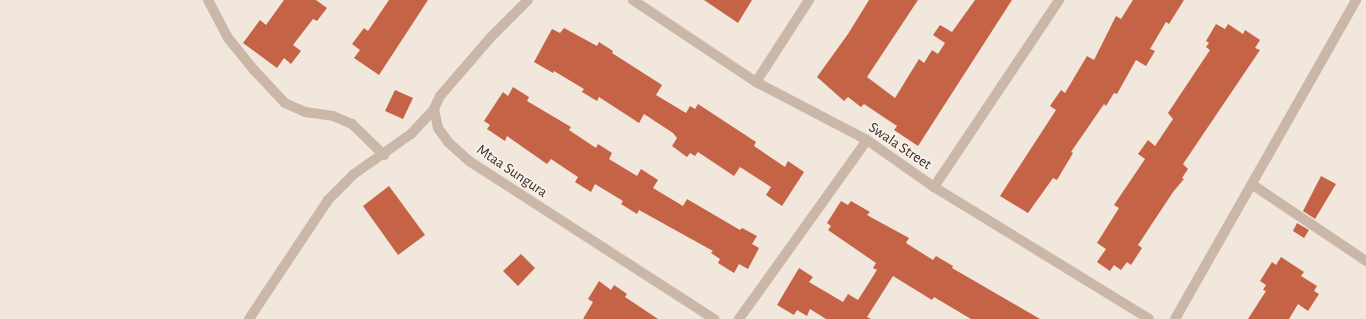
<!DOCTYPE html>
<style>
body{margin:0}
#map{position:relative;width:1366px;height:319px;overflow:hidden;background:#f2e7dc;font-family:"Alegreya Sans",sans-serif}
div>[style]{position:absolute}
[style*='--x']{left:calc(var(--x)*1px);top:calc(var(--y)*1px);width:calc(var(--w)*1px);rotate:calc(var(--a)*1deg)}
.building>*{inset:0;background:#c56347}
.minor>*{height:10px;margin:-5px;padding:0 5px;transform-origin:5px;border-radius:5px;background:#cab7a8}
span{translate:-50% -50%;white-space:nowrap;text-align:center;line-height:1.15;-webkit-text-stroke:4px #f9f1e9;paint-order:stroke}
.street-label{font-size:15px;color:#372d28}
</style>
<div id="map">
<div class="building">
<div style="clip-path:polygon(284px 0,316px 0,327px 8px,317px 21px,313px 19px,293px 45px,301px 51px,291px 64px,284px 58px,277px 68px,243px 43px,260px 20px,266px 25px)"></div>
<div style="clip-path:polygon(389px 0,428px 0,379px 75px,354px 58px,360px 50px,352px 44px,364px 28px,368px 31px)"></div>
<div style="clip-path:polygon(704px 0,752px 0,738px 23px)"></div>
<div style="clip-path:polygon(869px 0,918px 0,867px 77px,895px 98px,919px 59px,924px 63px,932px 50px,938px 54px,945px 43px,933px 35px,940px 25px,952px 32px,975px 0,1012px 0,918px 146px,894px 130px,897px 126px,864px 104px,861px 107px,848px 97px,844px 101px,817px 77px,848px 34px)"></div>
<div style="clip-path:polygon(1133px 0,1184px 0,1169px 24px,1166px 22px,1150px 49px,1155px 51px,1146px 66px,1136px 60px,1117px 94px,1114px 93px,1106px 106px,1104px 104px,1071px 152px,1073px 153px,1057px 180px,1053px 178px,1028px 213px,1000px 196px,1056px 110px,1050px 106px,1061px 90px,1065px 93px,1087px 56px,1094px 60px,1116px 16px,1121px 19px)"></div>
<div style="clip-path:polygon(1216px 24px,1225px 29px,1228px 24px,1243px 34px,1245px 30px,1260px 40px,1255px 48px,1260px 50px,1183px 164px,1188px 169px,1182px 178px,1184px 179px,1173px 192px,1138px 245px,1142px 248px,1131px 265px,1127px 262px,1121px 270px,1114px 265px,1110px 271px,1097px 262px,1106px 249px,1097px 243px,1119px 208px,1114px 205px,1145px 159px,1138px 154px,1148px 140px,1155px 146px,1173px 119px,1168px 113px,1210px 50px,1206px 47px,1209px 43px,1206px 41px)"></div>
<div style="clip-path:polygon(564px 28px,597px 46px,599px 42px,613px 51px,612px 53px,662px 85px,656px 95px,686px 113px,690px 106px,695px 109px,698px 104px,756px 142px,754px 146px,785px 167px,788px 161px,804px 172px,782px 206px,766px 195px,771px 187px,740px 167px,734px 176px,698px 152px,695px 156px,690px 153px,687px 157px,672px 146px,677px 138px,673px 133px,644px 114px,639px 123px,599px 97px,597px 101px,582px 92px,584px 89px,554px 71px,553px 73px,534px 62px,552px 29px,560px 33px)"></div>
<div style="clip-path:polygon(513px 87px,529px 97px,527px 101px,571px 127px,569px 130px,596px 148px,598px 144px,612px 153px,609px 159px,637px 176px,641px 169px,658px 180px,653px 188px,683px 206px,687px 199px,740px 230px,742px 228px,757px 236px,752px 244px,759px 248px,748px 269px,739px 264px,734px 273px,718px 263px,720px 259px,711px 253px,713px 251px,639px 210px,637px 214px,621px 204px,623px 201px,595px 184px,591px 192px,575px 182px,578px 177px,551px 159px,547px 164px,507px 136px,505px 141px,487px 129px,490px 125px,484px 121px,503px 92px,508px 96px)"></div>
<div style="clip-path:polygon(395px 90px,413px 98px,403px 119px,385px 111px)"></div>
<div style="clip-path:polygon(1321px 176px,1336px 184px,1315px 219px,1303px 211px)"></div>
<div style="clip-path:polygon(389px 186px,425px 235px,398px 255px,363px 206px)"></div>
<div style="clip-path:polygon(841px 201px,848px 205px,851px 201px,870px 212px,867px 215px,909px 238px,906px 243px,933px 260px,936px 256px,953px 266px,952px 268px,1040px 319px,971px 319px,934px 297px,932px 300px,893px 276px,867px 317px,871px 319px,826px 319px,810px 309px,807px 316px,797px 310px,794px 315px,777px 305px,799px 268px,813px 277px,809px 282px,843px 302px,848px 294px,858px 300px,877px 270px,873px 268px,876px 263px,828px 230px,831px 226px,827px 223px)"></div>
<div style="clip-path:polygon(1297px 223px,1309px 230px,1304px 238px,1293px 231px)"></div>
<div style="clip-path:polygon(521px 254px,535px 268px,518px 286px,503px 271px)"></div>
<div style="clip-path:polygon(1281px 257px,1304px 272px,1301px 276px,1317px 286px,1314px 291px,1319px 294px,1308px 311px,1298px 304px,1289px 319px,1248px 319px,1266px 291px,1263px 290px,1266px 285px,1260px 281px,1272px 262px,1276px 265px)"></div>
<div style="clip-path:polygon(599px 281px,611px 290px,614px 285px,627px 294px,625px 297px,658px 319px,583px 319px,593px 302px,588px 299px)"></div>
</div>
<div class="minor">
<div style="--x:208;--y:0;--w:43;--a:62.2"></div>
<div style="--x:228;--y:38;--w:41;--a:50.9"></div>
<div style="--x:254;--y:70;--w:45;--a:46.8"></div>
<div style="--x:285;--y:103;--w:22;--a:24"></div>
<div style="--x:305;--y:112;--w:28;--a:8"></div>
<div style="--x:333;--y:116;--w:21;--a:23"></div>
<div style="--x:352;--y:124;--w:45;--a:44.1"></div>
<div style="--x:528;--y:0;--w:52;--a:135"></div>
<div style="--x:491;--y:37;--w:78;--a:130.8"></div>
<div style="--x:440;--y:96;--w:14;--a:115"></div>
<div style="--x:434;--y:109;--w:19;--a:78"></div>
<div style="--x:438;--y:128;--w:17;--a:54"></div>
<div style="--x:448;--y:142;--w:28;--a:42"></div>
<div style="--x:469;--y:161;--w:292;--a:32.8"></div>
<div style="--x:633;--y:0;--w:148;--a:33.7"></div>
<div style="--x:756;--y:82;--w:125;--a:27.6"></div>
<div style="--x:867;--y:140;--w:82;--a:35"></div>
<div style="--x:934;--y:187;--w:252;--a:31.5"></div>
<div style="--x:756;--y:82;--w:98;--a:-57.1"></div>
<div style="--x:1253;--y:185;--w:136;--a:33.9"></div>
<div style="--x:934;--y:187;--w:225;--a:-56.2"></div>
<div style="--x:249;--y:319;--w:143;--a:-56.4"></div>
<div style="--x:328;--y:200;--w:37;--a:-45"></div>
<div style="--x:354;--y:174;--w:70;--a:-35.1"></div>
<div style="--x:411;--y:134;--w:34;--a:-47"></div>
<div style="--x:739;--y:319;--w:220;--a:-54.4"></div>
<div style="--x:1175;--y:319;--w:367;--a:-60.4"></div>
</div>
<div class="street-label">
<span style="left:900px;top:146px;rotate:34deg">Swala Street</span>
<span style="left:512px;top:171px;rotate:34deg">Mtaa Sungura</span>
</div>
</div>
